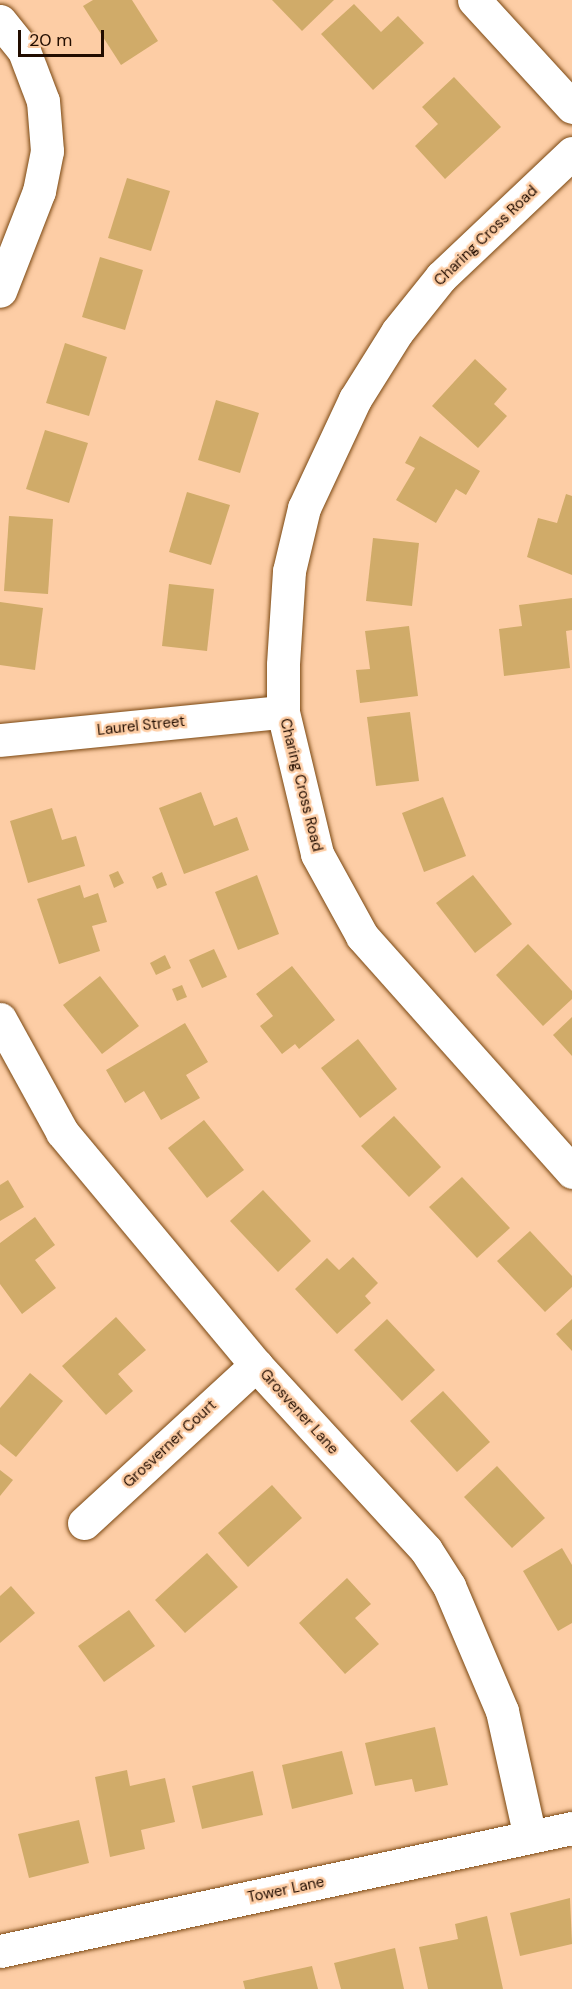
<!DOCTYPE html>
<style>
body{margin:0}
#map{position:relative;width:572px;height:1989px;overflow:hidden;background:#fdcda5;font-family:"DM Sans",sans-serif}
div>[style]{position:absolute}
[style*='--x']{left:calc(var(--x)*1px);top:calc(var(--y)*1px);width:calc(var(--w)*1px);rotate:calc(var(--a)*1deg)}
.building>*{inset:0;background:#d0ab69}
.roads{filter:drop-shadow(0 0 2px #7a4711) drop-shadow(0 0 2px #7a4711)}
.minor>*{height:33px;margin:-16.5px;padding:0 16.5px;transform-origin:16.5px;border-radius:16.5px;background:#fff}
span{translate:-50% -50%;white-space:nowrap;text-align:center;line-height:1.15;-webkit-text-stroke:5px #fdcda5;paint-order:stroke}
.street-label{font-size:15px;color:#220d00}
.scale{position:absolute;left:18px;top:30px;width:86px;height:27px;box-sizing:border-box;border:3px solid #220d00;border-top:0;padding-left:8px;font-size:18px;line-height:21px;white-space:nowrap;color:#220d00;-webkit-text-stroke:4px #fdcda5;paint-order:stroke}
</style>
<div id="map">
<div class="building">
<div style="clip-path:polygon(93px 0,132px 0,158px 41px,121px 65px,83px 6px)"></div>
<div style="clip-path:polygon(272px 0,334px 0,302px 31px)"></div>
<div style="clip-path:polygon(354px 4px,381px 32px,398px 16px,424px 43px,373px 90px,321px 34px)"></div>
<div style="clip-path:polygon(454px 77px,501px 127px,445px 179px,415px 146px,438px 124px,422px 107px)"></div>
<div style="clip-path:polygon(127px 178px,170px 191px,151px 251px,108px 238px)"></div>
<div style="clip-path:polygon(100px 257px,143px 270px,125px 330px,82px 317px)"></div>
<div style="clip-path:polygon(65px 343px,107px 357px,89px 416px,46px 403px)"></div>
<div style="clip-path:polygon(475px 359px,507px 389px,494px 404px,507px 416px,478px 448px,432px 406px)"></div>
<div style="clip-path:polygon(216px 400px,259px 413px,240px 473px,198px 460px)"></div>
<div style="clip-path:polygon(45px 430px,88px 443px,69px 503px,26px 489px)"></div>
<div style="clip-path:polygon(420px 436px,480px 471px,466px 495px,456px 489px,436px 523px,396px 500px,415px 468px,405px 463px)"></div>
<div style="clip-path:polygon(187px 492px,230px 505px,211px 565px,169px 552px)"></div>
<div style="clip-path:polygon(566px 494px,572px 496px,572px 575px,527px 557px,538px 518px,557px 523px)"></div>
<div style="clip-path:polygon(9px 516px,53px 519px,48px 594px,4px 591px)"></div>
<div style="clip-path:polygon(373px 538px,419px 543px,412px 606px,366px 601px)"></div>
<div style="clip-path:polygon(169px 584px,214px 589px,207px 651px,162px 646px)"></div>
<div style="clip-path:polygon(572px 598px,572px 630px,566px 631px,570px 668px,504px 676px,499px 629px,522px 626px,519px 605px)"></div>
<div style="clip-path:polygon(0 602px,43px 608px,35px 670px,0 665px)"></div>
<div style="clip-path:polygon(409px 626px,418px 696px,360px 703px,356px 670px,370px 669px,365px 631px)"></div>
<div style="clip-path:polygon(410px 712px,419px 781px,376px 786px,367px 717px)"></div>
<div style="clip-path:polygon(201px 792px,214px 826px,237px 817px,249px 850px,184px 874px,159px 808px)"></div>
<div style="clip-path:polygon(443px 797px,466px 856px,424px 872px,402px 813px)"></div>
<div style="clip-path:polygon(52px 808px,62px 840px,76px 836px,85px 866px,28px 883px,10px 821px)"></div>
<div style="clip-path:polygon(118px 871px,124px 883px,114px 888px,109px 875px)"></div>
<div style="clip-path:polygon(162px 872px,167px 885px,157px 889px,152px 877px)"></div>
<div style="clip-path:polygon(257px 875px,279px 934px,238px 950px,215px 892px)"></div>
<div style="clip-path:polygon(473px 875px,512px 924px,475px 953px,436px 903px)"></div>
<div style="clip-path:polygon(80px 885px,84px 898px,98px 893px,107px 922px,92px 926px,100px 951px,59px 964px,37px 899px)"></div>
<div style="clip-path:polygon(528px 944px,572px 991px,572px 999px,543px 1026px,496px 975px)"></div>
<div style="clip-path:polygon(214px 949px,227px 977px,202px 988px,189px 960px)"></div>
<div style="clip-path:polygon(165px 955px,171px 968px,156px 975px,150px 963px)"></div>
<div style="clip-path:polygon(292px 966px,335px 1020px,299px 1049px,295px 1044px,282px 1054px,260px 1026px,273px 1016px,256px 994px)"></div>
<div style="clip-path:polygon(100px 976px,139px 1026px,102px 1054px,63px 1005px)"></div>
<div style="clip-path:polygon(182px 985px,187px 997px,177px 1001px,172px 989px)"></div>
<div style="clip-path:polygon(572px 1017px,572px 1056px,553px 1035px)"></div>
<div style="clip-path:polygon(185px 1023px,208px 1062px,186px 1075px,200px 1098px,161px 1120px,144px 1091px,125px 1103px,106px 1070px)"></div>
<div style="clip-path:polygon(358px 1039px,397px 1089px,360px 1118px,321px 1068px)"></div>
<div style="clip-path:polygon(394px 1116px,441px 1167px,409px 1197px,361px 1146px)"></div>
<div style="clip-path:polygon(204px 1120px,244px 1170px,207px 1198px,168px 1148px)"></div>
<div style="clip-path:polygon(462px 1177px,510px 1228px,477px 1258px,429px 1207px)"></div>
<div style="clip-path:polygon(8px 1180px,24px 1207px,0 1221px,0 1185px)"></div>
<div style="clip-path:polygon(263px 1190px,311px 1241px,278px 1272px,230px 1221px)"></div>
<div style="clip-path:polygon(35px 1217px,55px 1245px,35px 1260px,56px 1288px,22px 1314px,0 1284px,0 1243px)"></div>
<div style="clip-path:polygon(530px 1231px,572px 1276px,572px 1287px,545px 1312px,497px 1261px)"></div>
<div style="clip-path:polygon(353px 1257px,378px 1283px,365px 1296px,371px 1303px,337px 1334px,295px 1289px,327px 1258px,339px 1270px)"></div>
<div style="clip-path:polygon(116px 1317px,146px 1350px,118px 1374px,133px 1391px,106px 1415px,62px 1366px)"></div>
<div style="clip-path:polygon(387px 1319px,435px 1370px,402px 1401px,354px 1350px)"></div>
<div style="clip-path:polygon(572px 1319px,572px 1351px,556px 1334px)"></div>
<div style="clip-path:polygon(30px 1373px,63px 1401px,16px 1457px,0 1444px,0 1408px)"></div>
<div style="clip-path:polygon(443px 1391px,490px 1442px,457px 1472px,410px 1421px)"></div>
<div style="clip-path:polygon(497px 1466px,545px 1518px,512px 1548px,464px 1497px)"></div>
<div style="clip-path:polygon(0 1470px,13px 1480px,0 1496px)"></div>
<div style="clip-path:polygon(272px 1485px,302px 1518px,248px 1567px,218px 1533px)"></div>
<div style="clip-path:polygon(562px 1548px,572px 1565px,572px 1623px,558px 1631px,523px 1571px)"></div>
<div style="clip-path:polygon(207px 1553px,238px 1587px,185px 1633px,155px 1600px)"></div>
<div style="clip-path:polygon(347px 1578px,371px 1604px,355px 1618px,379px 1644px,345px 1674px,299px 1623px)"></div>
<div style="clip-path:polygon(11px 1586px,35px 1613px,0 1643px,0 1596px)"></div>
<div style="clip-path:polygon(129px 1610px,155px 1646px,104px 1682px,78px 1646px)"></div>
<div style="clip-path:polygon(435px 1727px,448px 1785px,415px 1792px,412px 1779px,375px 1786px,365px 1743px)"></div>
<div style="clip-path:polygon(342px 1751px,353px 1794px,292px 1809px,282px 1765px)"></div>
<div style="clip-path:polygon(127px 1770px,130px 1786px,165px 1778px,175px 1822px,141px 1830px,145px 1849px,110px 1857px,95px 1777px)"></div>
<div style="clip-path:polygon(253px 1771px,263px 1815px,202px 1829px,192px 1786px)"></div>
<div style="clip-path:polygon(79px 1820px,89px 1863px,29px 1878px,18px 1834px)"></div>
<div style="clip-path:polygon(570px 1898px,572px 1944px,520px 1956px,510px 1913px)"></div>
<div style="clip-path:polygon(487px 1916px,503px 1989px,428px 1989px,419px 1947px,458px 1939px,455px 1924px)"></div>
<div style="clip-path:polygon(395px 1948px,404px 1989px,341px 1989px,334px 1963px)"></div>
<div style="clip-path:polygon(312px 1966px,318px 1989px,245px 1989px,243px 1981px)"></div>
</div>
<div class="roads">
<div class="minor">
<div style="--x:474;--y:0;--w:145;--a:47.5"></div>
<div style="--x:0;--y:21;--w:38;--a:51"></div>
<div style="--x:24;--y:51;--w:53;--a:69.2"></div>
<div style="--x:43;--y:101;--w:50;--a:85.4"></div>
<div style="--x:47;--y:151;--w:41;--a:101.3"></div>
<div style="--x:39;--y:191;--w:107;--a:111.3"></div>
<div style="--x:572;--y:153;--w:180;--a:136.6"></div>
<div style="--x:441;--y:277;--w:70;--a:128.7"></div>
<div style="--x:397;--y:332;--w:79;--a:122.1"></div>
<div style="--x:355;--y:399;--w:120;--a:115.1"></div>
<div style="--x:304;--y:508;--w:65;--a:103.4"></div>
<div style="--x:289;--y:571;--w:94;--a:93.7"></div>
<div style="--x:283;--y:665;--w:47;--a:90"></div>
<div style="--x:283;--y:712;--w:146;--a:76.5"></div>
<div style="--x:317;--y:854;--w:94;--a:61.2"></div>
<div style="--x:362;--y:936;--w:316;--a:48.3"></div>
<div style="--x:0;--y:740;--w:284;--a:-5.7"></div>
<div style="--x:0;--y:1019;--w:129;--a:61.2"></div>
<div style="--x:62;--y:1132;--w:303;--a:50.2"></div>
<div style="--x:256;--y:1365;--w:251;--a:47.4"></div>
<div style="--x:426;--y:1550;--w:43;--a:57.4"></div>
<div style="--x:449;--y:1586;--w:136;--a:67"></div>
<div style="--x:502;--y:1711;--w:129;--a:77.5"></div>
<div style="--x:84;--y:1523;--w:234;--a:-42.6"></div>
<div style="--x:0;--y:1951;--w:585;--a:-12.14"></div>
</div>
</div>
<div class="street-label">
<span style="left:486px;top:236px;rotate:-44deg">Charing Cross Road</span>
<span style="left:141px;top:726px;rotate:-6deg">Laurel Street</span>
<span style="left:301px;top:785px;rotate:76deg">Charing Cross Road</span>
<span style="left:299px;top:1412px;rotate:48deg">Grosvener Lane</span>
<span style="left:170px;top:1444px;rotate:-43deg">Grosverner Court</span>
<span style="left:286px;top:1890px;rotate:-12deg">Tower Lane</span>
</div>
<div class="scale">20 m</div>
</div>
